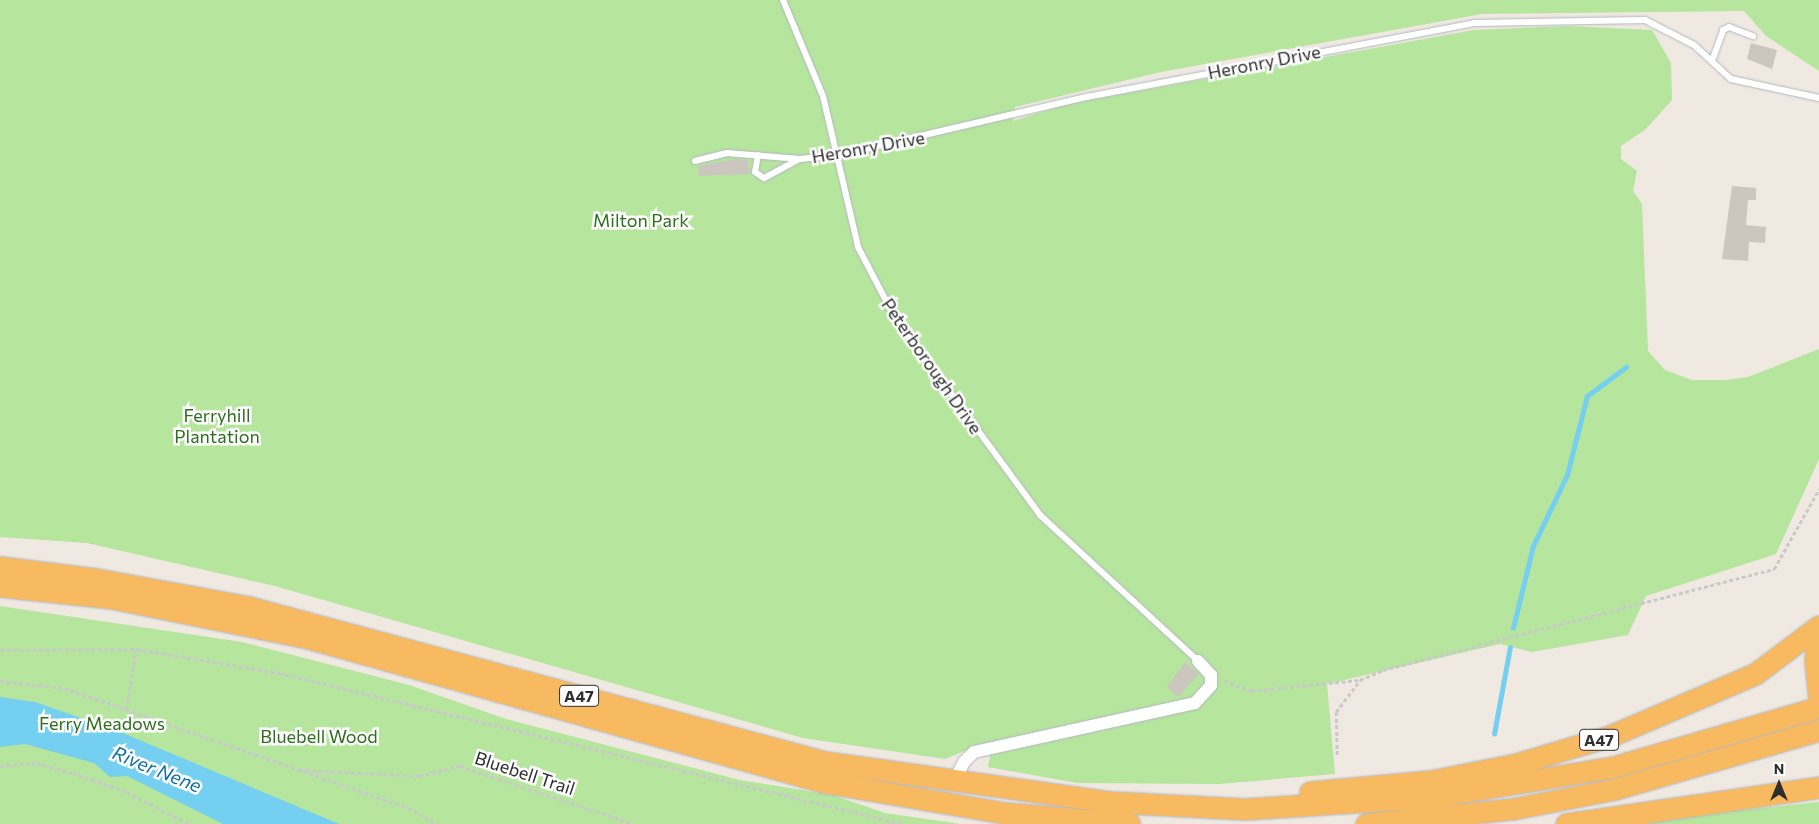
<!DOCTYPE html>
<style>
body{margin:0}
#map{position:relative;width:1819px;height:824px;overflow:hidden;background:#efe9e1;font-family:Commissioner,sans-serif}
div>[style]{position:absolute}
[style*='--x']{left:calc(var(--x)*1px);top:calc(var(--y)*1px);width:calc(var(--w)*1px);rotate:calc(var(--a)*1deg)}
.green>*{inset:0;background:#b6e59e}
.water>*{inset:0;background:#75cff0}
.stream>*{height:4.5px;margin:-2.25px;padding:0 2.25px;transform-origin:2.25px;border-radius:2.25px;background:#75cff0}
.building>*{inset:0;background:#cbc7bf}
.path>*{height:2.5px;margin-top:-1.25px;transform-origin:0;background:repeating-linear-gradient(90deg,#c9c9c9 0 4px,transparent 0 6.5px)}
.roads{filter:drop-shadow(0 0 1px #b4b7c1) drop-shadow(0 0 1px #b4b7c1)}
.service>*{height:6px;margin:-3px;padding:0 3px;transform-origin:3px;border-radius:3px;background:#fff}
.minor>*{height:12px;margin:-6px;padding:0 6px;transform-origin:6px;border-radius:6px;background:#fff}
.trunk>*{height:21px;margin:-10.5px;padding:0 10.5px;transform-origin:10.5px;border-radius:10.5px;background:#f8ba60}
span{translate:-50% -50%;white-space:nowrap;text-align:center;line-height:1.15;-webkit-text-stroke:5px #fff;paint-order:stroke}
.shield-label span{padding:1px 4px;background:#fff;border:1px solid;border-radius:4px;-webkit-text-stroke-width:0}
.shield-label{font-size:16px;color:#2e2e2e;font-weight:700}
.street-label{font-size:18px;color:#2e2e2e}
.park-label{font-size:18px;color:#2c6e1b}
.water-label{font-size:19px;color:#0d6fa3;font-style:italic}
.north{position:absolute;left:1754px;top:759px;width:50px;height:50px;-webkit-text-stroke:4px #fff;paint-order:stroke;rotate:0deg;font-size:14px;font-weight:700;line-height:20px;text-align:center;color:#2e2e2e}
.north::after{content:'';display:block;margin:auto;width:18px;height:22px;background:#2e2e2e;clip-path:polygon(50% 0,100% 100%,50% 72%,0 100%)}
</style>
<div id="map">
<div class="green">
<div style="clip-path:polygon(0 0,1819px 0,1819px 71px,1766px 36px,1744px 11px,1482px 14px,1161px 72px,1015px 107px,1013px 121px,1067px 104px,1474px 30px,1568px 26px,1652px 30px,1671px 63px,1672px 100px,1646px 129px,1621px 146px,1621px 159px,1637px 171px,1633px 191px,1642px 204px,1648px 351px,1665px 370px,1692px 380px,1726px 380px,1748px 377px,1819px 349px,1819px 459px,1776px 554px,1646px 596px,1628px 635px,1532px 652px,1500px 644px,1327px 684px,1335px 774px,1219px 784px,1077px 783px,988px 767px,990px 755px,982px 744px,945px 759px,803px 738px,275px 586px,87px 543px,0 537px)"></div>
<div style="clip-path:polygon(0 606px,242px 642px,409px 685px,506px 719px,740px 780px,833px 795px,885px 813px,961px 824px,0 824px)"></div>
<div style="clip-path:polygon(1819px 802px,1819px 824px,1604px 824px)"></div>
</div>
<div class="water">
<div style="clip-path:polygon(0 697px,35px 702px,118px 731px,339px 824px,223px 824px,127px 776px,110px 777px,94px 763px,25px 744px,0 747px)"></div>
</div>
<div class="stream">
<div style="--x:1513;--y:628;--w:84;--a:-76.3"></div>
<div style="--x:1533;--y:546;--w:79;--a:-64.4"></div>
<div style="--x:1567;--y:475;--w:81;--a:-75.8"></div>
<div style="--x:1587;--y:396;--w:49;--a:-36.6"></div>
<div style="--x:1494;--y:734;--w:88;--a:-79.6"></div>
</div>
<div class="building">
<div style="clip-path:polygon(1751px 43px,1777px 50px,1772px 69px,1747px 59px)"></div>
<div style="clip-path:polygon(736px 159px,748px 160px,750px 174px,699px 176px,698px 166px)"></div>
<div style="clip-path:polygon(1732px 186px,1756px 188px,1756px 200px,1748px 200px,1746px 225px,1766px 227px,1765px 243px,1749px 242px,1748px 261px,1722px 259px)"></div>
<div style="clip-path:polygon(1185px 662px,1199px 674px,1178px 697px,1167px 687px)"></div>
</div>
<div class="path">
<div style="--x:0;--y:650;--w:136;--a:-0.4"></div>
<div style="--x:136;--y:649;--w:145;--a:9.5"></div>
<div style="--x:279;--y:673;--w:642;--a:13.6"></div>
<div style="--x:0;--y:681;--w:64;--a:6.2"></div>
<div style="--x:64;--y:688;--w:249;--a:19.2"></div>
<div style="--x:299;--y:770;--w:120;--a:2.9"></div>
<div style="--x:419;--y:776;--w:42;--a:-13.7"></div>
<div style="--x:460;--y:766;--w:183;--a:18.4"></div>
<div style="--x:1224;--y:681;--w:29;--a:20"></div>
<div style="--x:1251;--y:691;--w:108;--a:-5.9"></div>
<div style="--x:126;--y:710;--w:62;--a:-80.7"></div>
<div style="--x:1337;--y:755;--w:43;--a:-91.3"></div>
<div style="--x:1336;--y:712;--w:40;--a:-53"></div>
<div style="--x:1360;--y:680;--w:25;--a:-23"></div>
<div style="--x:1383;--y:670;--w:404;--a:-14.5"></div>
<div style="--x:1774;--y:569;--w:92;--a:-60.6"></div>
<div style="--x:0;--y:766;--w:37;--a:-5"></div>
<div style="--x:37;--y:763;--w:37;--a:16"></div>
<div style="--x:73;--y:773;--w:57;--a:19.4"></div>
<div style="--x:127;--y:792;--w:70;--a:27.3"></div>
<div style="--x:303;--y:771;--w:111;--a:19.4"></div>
<div style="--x:408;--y:808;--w:34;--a:28"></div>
</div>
<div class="roads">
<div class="service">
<div style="--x:783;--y:0;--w:104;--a:67.4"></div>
<div style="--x:823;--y:96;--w:155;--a:76.9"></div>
<div style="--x:858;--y:247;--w:78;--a:62.4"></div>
<div style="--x:894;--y:316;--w:247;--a:53.7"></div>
<div style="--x:1040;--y:515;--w:215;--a:42.7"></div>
<div style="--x:1712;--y:61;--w:33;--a:-70"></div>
<div style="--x:1723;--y:30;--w:7;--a:-27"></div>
<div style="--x:1729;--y:27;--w:26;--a:21"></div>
<div style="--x:758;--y:155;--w:17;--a:100"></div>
<div style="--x:755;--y:172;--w:11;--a:34"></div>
<div style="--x:764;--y:178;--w:40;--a:-28"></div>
<div style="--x:695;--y:161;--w:33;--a:-14"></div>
<div style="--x:727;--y:153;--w:73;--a:4.7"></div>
<div style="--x:800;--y:159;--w:39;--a:-6"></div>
<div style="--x:839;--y:155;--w:255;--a:-13.2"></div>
<div style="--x:1087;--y:97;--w:394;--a:-10.8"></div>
<div style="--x:1474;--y:23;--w:171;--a:-1"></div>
<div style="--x:1645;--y:20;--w:55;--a:27"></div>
<div style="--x:1694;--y:45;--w:50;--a:42.6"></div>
<div style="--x:1731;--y:79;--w:90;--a:12.2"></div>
</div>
<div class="minor">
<div style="--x:954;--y:783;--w:23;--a:-65"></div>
<div style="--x:964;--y:762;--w:14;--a:-45"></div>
<div style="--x:974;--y:752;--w:226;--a:-12.5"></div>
<div style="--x:1195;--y:703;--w:24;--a:-48"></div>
<div style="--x:1211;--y:685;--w:10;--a:-90"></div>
<div style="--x:1211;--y:675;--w:19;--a:-133"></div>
</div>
<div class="trunk">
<div style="--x:0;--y:567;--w:97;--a:7.1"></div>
<div style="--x:96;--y:579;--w:156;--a:10.4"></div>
<div style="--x:249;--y:607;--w:596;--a:15.06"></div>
<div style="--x:825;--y:762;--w:289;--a:8"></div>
<div style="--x:1111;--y:802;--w:134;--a:3"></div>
<div style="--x:1245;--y:809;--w:187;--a:-3.7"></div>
<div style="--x:1432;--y:797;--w:183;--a:-9.4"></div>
<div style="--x:1613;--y:767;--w:215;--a:-16.2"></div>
<div style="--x:0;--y:586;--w:113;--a:6.1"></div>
<div style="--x:112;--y:598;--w:200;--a:11.5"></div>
<div style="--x:308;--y:638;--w:535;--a:15.62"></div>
<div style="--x:823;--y:782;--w:185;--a:9.7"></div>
<div style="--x:1005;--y:813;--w:125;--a:5"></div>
<div style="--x:1819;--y:631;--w:30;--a:98"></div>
<div style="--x:1815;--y:661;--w:36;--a:84"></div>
<div style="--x:1310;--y:792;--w:121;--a:-5.2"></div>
<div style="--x:1431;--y:781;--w:87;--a:-11.3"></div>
<div style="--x:1516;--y:764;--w:98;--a:-16.6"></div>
<div style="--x:1610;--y:736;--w:158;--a:-23.2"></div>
<div style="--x:1755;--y:674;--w:80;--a:-36.9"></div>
<div style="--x:1366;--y:824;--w:147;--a:-5.9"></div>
<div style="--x:1512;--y:809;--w:105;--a:-11"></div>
<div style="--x:1615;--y:789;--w:212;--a:-16.1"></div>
<div style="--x:1566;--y:824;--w:256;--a:-8.3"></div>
</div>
</div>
<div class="shield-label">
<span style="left:579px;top:696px">A47</span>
<span style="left:1599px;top:740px">A47</span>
</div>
<div class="street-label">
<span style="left:1264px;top:62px;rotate:-11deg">Heronry Drive</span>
<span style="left:868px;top:147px;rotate:-10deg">Heronry Drive</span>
<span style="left:932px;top:366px;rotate:55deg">Peterborough Drive</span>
<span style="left:525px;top:773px;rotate:18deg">Bluebell Trail</span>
</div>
<div class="park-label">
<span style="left:641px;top:220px">Milton Park</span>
<span style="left:217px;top:426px">Ferryhill<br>Plantation</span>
<span style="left:102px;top:723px">Ferry Meadows</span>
<span style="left:319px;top:736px">Bluebell Wood</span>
</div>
<div class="water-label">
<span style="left:157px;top:769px;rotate:22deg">River Nene</span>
</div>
<div class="north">N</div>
</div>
